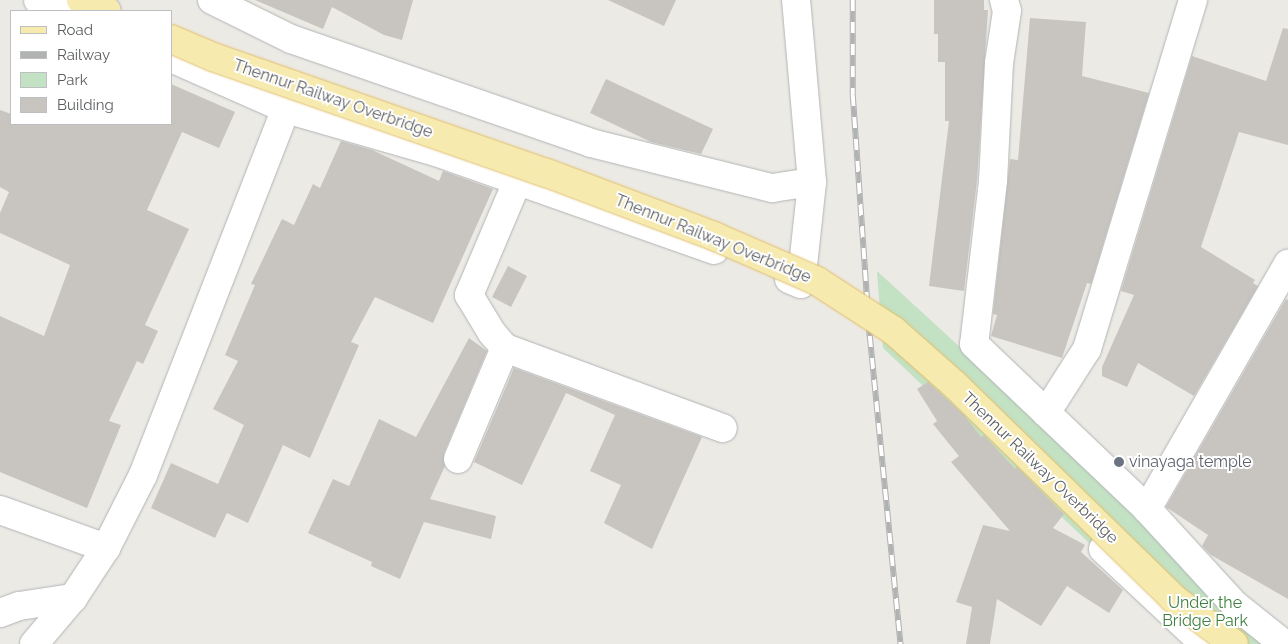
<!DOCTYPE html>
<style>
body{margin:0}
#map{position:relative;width:1288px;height:644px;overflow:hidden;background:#eceae4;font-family:Raleway,sans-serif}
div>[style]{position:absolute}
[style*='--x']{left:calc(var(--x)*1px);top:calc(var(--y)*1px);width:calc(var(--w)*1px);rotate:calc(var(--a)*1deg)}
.green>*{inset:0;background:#c3e1c3}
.building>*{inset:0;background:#c8c5c0}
.roads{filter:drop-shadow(0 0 1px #b1b4b7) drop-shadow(0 0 1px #b1b4b7)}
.minor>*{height:28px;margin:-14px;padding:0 14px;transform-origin:14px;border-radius:14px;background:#fff}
.major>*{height:28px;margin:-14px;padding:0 14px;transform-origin:14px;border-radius:14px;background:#f6eaaf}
.rail>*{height:5.5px;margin-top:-2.75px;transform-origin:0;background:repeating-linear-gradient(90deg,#fff 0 11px,#b1b2b2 0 22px);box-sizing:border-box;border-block:1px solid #b1b2b2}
.bridges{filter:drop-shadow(0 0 1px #e1be68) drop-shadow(0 0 1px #e1be68)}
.major-bridge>*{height:28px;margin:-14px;padding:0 14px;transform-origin:14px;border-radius:14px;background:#f6eaaf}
.dots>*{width:14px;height:14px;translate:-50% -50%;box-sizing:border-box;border:2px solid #fff;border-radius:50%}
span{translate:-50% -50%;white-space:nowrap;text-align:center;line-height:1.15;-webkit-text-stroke:4px #fff;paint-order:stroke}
.street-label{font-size:16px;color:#5c5f62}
.worship-label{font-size:16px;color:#5b616d}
.left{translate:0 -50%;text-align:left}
.park-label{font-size:16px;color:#3e7f41}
.legend{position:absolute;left:10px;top:10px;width:162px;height:115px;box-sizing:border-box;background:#fff;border:1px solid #bebfc0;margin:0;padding:6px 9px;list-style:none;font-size:15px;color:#5c5f62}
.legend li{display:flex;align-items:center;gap:10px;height:25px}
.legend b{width:25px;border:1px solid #bebfc0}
</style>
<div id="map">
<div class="green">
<div style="clip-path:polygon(877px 271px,1284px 644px,1196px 644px,883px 348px)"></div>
</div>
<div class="building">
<div style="clip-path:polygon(255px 0,413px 0,402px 40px,384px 35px,332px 7px,323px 29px)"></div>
<div style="clip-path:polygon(608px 0,676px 0,664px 26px)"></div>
<div style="clip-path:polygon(934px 0,984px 0,984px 10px,988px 10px,977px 180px,964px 291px,929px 286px,949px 121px,945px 121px,945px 62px,938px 62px,938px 34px,934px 34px)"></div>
<div style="clip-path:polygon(1030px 18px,1086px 22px,1082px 76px,1149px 93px,1091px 284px,1087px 283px,1062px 358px,991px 336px,997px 315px,993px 314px,1010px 159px,1018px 160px)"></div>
<div style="clip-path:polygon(1283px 28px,1288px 29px,1288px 145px,1239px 132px,1201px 247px,1255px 280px,1253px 283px,1258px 286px,1194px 396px,1138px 363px,1127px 387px,1102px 376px,1102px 367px,1134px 295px,1121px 291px,1192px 56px,1266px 81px)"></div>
<div style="clip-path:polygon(606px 79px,713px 129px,701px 154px,651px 142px,590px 113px)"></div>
<div style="clip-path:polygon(171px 84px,235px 112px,219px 148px,182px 132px,147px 210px,189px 229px,145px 325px,158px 331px,143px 364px,137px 361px,109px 421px,121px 425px,87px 508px,0 472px,0 316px,44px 336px,70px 265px,0 233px,0 213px,9px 192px,0 187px,0 110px,11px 114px,11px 124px,171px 124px)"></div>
<div style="clip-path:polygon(341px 141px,372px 150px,439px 181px,443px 171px,493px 189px,433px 323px,375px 297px,351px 342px,359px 345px,310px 458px,283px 445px,248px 523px,227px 513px,215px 538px,151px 508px,171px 463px,218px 484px,244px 425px,213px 409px,238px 361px,225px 355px,255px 285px,251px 284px,282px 219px,294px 225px,313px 184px,320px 188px)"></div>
<div style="clip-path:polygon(508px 266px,527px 276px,511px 307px,492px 297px)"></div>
<div style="clip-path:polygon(1286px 299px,1288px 300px,1288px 599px,1211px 555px,1202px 546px,1208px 535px,1166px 507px)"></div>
<div style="clip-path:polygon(469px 338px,487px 351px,444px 453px,445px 466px,430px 499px,496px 516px,491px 539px,424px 522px,400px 579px,371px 566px,372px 562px,308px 533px,333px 479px,349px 486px,379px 419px,416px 437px)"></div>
<div style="clip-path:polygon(514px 368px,702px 437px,652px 549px,604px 523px,621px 485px,590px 471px,615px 415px,566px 393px,522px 485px,474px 462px)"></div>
<div style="clip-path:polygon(928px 382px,964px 415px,981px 437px,984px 435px,1015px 469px,1017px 467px,1064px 514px,1053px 528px,1085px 545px,1081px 552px,1123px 590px,1109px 613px,1067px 586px,1041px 626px,997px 599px,990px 644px,966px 644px,972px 607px,956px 602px,983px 525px,1010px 531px,951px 462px,959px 456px,933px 424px,937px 421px,917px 389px)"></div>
</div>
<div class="roads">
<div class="minor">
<div style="--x:38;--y:0;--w:28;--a:23"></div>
<div style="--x:212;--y:0;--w:88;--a:26.3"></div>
<div style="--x:291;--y:39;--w:318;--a:19.1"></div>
<div style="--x:591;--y:143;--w:187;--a:14"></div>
<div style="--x:772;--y:188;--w:40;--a:-8.5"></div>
<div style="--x:1004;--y:0;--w:11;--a:75"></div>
<div style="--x:1007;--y:11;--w:53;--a:98.7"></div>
<div style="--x:999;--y:63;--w:118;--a:92.9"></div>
<div style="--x:993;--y:181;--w:164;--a:96.6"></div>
<div style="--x:974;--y:344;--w:239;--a:43.6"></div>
<div style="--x:1147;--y:509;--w:130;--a:47.5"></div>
<div style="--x:1235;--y:605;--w:63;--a:38.5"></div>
<div style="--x:171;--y:58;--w:126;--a:23.9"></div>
<div style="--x:286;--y:109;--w:156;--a:16"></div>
<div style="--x:436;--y:152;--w:295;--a:19.4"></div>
<div style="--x:517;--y:182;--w:123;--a:113"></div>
<div style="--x:469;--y:295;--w:44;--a:58.8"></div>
<div style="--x:492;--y:333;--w:20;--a:49"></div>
<div style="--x:505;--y:348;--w:232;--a:20.2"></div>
<div style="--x:789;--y:279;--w:13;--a:23"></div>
<div style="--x:801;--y:284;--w:103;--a:-83.8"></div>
<div style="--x:812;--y:182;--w:183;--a:-95"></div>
<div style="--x:1046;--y:413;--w:76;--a:-57.4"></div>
<div style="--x:1087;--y:349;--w:365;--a:-73.1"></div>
<div style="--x:458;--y:459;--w:121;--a:-67.1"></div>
<div style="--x:1147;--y:509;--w:283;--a:-60.1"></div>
<div style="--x:0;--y:510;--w:113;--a:19.7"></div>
<div style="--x:1103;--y:549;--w:139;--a:43.2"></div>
<div style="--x:0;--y:613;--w:20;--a:-20"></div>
<div style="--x:19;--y:606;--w:55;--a:-8.4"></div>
<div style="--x:34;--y:644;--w:60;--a:-49.7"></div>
<div style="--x:73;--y:598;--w:60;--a:-56.6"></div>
<div style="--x:106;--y:548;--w:82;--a:-63.1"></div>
<div style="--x:143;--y:475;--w:393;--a:-68.7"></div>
</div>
<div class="major">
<div style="--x:81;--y:0;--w:28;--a:23"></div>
</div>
</div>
<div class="rail">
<div style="--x:853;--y:0;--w:95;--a:90"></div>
<div style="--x:853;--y:95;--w:242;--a:86"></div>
<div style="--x:870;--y:336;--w:310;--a:84.3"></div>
</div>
<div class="bridges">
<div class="major-bridge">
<div style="--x:171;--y:39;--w:46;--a:23.2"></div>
<div style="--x:213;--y:57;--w:354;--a:19.2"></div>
<div style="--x:547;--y:173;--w:181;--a:20.7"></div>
<div style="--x:716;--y:237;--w:110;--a:23.5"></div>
<div style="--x:817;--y:281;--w:92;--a:33"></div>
<div style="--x:894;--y:331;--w:81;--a:41.5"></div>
<div style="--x:955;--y:385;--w:305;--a:44.3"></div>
<div style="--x:1173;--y:598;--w:76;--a:37"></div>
</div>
</div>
<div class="dots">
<div style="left:1119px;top:462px;background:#6b7280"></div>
</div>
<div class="street-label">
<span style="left:333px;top:99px;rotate:19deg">Thennur Railway Overbridge</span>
<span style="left:713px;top:239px;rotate:22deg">Thennur Railway Overbridge</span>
<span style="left:1040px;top:468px;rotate:44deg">Thennur Railway Overbridge</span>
</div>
<div class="worship-label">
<span class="left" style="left:1129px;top:462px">vinayaga temple</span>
</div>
<div class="park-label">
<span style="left:1205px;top:612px">Under the<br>Bridge Park</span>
</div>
<ul class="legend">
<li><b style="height:6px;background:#f6eaaf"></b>Road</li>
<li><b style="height:6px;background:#b1b2b2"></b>Railway</li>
<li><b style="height:14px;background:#c3e1c3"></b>Park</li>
<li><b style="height:14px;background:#c8c5c0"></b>Building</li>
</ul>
</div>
